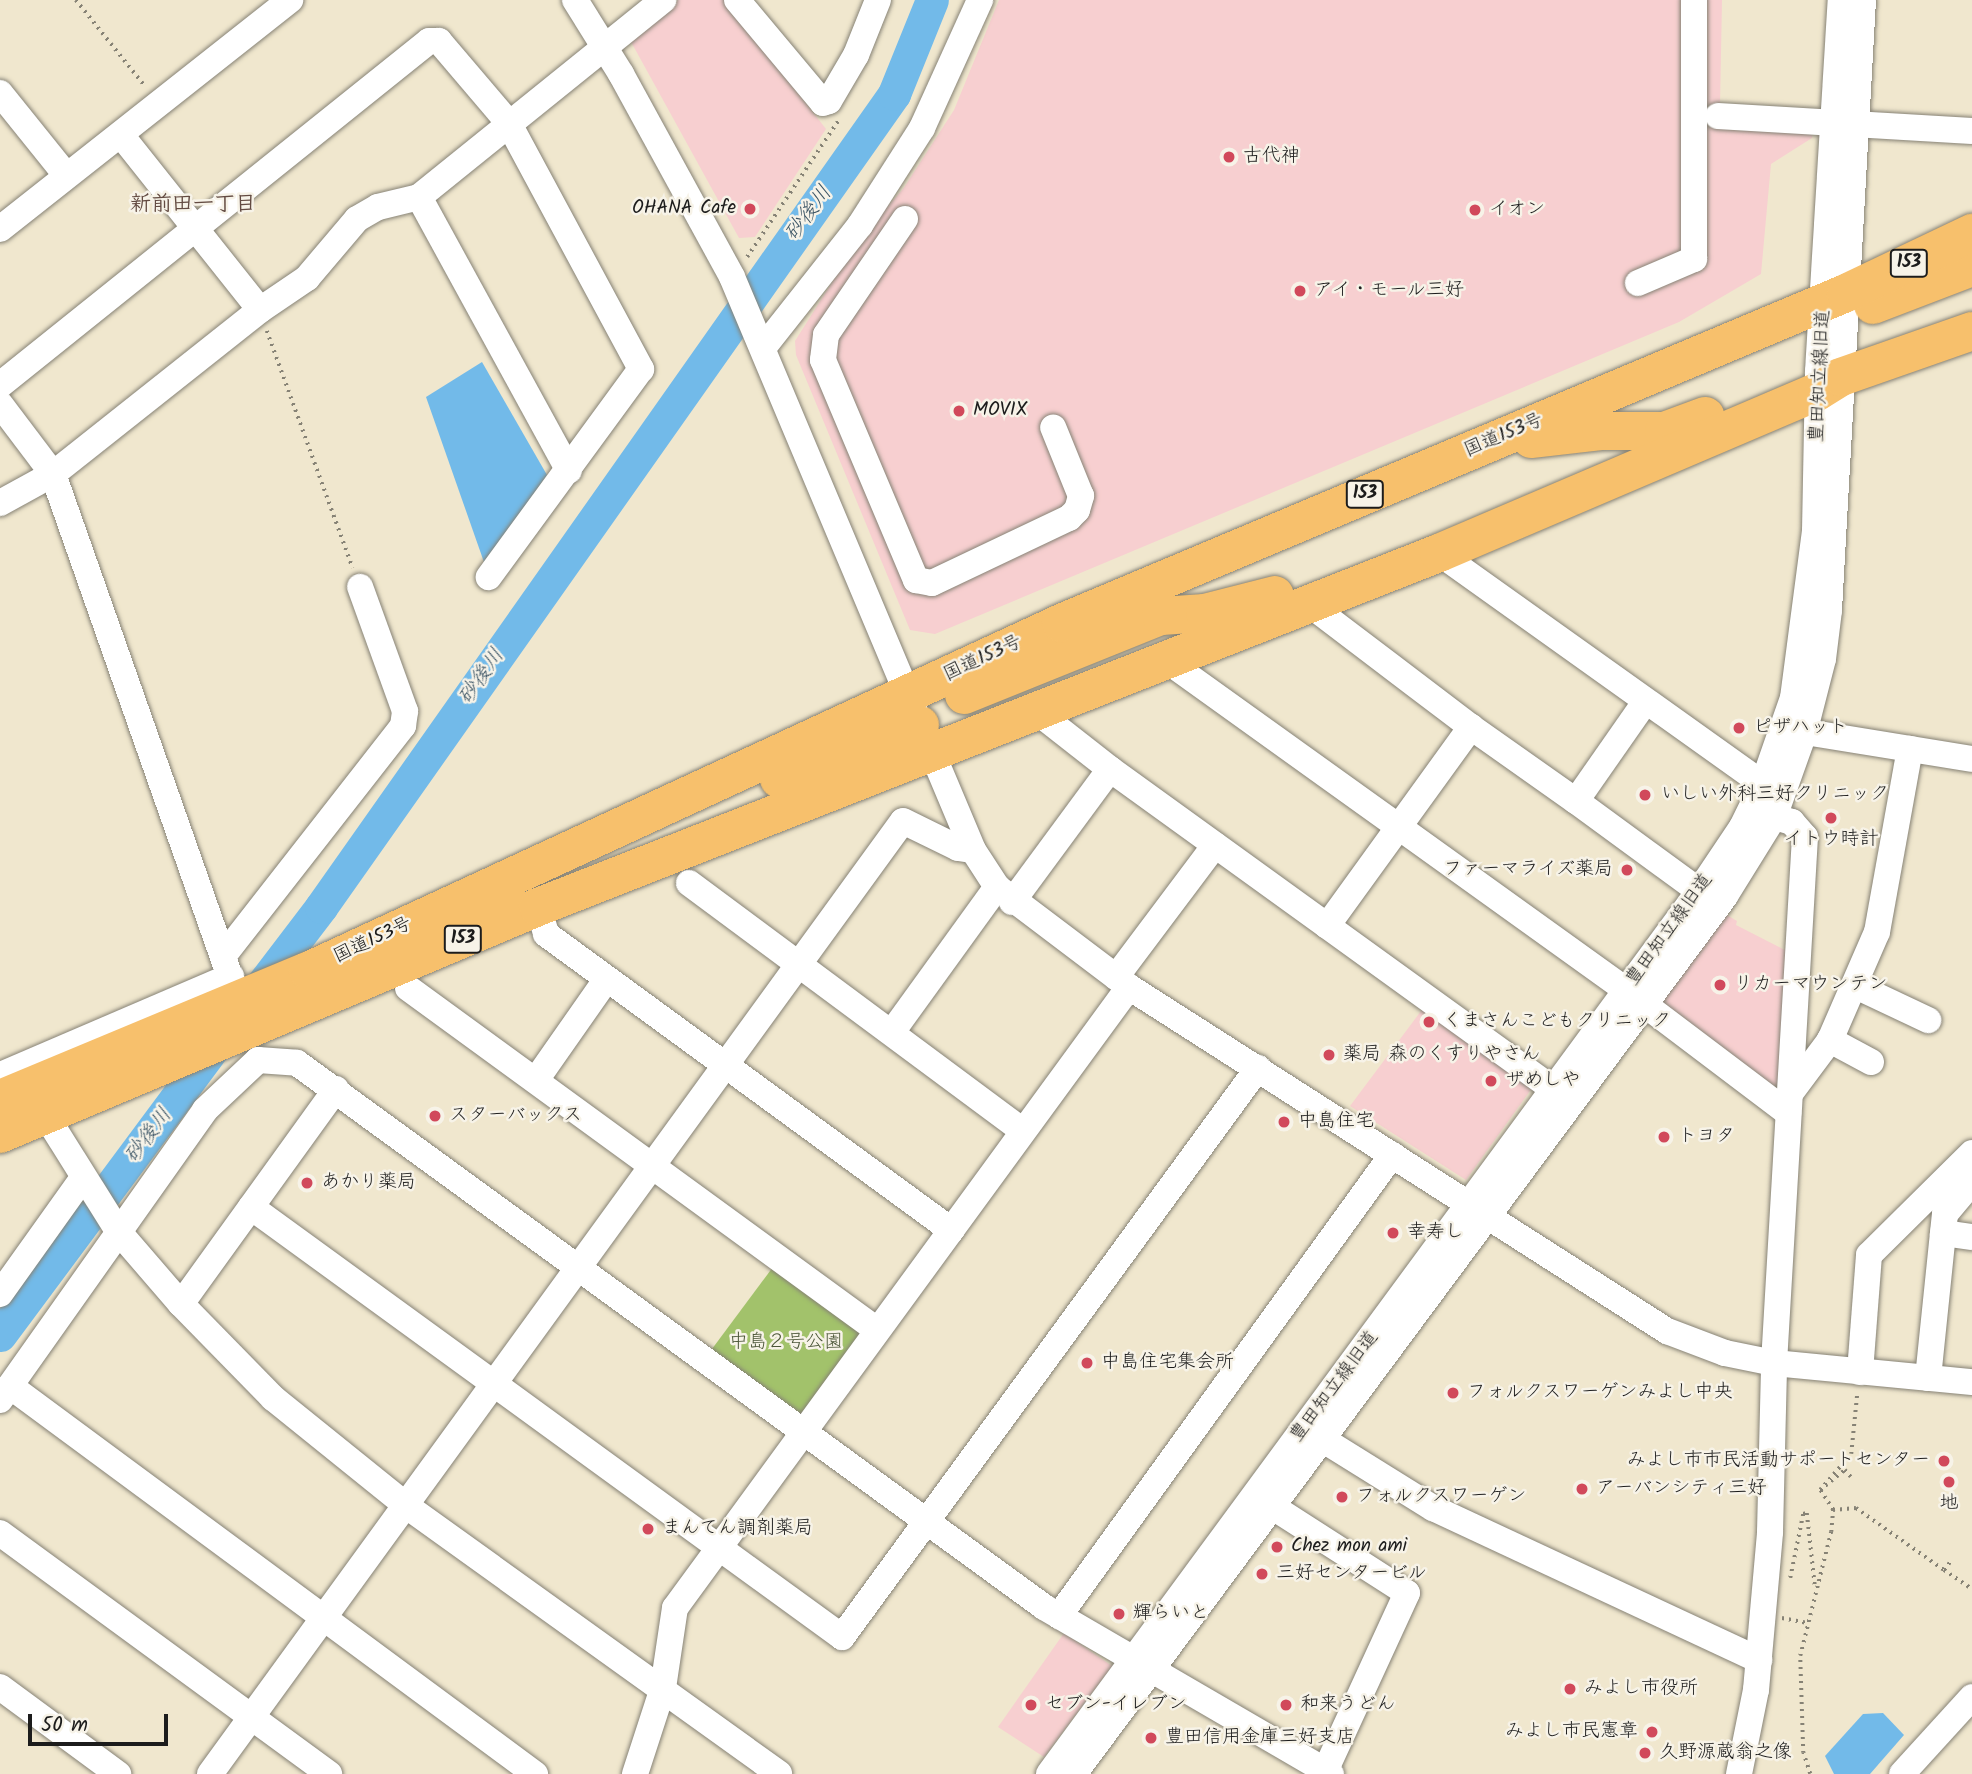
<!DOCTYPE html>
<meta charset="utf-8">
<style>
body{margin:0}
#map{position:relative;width:1972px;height:1774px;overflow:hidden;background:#f0e7ce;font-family:Kalam,"Klee One",sans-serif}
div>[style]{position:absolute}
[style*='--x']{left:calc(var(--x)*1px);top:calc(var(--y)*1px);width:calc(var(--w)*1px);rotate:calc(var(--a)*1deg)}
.built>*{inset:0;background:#f7cfd0}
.green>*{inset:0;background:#a2c26b}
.water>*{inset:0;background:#72bae9}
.river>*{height:33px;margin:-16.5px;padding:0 16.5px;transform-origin:16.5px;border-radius:16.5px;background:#72bae9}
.path>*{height:3.5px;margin-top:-1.75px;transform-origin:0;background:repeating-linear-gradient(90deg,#868275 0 2px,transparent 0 7px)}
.roads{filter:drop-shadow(0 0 2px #868275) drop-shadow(0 0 2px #868275)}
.minor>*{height:26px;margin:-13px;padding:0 13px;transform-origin:13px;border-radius:13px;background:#fff}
.highway>*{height:38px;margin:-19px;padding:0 19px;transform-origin:19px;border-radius:19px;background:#f7c06c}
.dots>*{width:19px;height:19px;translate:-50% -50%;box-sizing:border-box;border:4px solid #f7f3e8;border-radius:50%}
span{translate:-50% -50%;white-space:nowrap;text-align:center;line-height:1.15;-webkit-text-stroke:5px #f7f3e8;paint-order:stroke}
.shield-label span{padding:2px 5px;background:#f7f3e8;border:2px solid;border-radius:5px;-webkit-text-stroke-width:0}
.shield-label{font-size:18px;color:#1c1c1c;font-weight:700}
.poi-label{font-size:19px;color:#1c1c1c}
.left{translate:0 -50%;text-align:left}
.right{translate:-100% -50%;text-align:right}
.street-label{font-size:19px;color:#1c1c1c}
.park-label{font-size:19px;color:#4b5638}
.neighbourhood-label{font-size:21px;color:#634b42;font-weight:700}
.water-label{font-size:21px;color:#3a5364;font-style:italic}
.scale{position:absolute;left:28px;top:1714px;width:140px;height:32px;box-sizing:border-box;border:4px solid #1c1c1c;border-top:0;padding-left:9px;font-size:21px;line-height:24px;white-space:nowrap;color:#1c1c1c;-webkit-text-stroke:5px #f7f3e8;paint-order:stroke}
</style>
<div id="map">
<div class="built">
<div style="clip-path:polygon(678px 0,725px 0,826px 129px,755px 237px,739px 238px,630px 40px)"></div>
<div style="clip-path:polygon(999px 0,1722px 0,1720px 106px,1816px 112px,1812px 138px,1771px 164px,1761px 274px,1679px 322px,935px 634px,910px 630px,796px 355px,795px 341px,860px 238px,903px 189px,954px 110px)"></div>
<div style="clip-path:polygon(1722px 912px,1737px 921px,1736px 925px,1791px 953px,1780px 1096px,1660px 1006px)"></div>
<div style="clip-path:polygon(1424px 1007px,1535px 1084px,1466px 1180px,1350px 1106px)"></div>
<div style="clip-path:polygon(1064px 1633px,1112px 1666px,1044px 1757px,998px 1727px)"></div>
</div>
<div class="green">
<div style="clip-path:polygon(773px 1267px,862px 1333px,799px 1419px,709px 1353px)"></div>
</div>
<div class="water">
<div style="clip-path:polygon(482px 362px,547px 475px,485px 565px,426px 397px)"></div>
<div style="clip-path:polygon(1883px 1713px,1904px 1735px,1870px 1774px,1834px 1774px,1825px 1756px,1863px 1714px)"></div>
</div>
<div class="river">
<div style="--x:251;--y:999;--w:116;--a:-52.7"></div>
<div style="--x:321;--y:907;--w:995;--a:-54.82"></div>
<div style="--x:894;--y:94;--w:101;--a:-68"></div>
<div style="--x:0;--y:1335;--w:372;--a:-53.4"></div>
</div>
<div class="path">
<div style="--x:76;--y:0;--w:110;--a:51.3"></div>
<div style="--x:747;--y:257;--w:164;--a:-56.2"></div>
<div style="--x:267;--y:331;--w:252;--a:70.1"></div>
<div style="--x:1820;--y:1490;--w:48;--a:-49.3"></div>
<div style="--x:1851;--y:1454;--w:60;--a:-84.3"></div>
<div style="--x:1820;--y:1490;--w:32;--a:-39"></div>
<div style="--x:1845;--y:1470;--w:9;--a:49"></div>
<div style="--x:1833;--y:1510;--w:23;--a:-5"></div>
<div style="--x:1856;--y:1508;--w:108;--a:35.2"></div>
<div style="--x:1944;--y:1570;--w:10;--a:-53"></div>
<div style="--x:1944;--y:1570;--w:34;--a:34"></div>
<div style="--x:1790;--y:1578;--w:65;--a:-78.5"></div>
<div style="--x:1803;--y:1514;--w:4;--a:-14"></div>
<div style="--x:1807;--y:1513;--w:73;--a:83.7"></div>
<div style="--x:1782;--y:1618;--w:26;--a:11"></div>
<div style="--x:1810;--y:1774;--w:22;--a:-108"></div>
<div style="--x:1803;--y:1753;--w:97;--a:-91.8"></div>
<div style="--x:1800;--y:1656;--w:128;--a:-76"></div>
<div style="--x:1831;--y:1532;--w:22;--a:-85"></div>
<div style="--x:1833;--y:1510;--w:24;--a:-123"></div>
</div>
<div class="roads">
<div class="minor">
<div style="--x:575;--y:0;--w:87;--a:58.1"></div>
<div style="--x:621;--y:74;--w:231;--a:61.3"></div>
<div style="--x:732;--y:277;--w:622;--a:67.19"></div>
<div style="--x:973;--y:850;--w:44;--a:57"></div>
<div style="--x:997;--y:887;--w:166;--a:37.1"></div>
<div style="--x:1129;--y:987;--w:639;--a:32.6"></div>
<div style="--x:1667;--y:1331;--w:62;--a:20.8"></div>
<div style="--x:1725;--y:1353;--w:50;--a:11.5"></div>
<div style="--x:1774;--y:1363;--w:199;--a:5.5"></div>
<div style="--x:737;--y:0;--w:134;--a:50.1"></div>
<div style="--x:823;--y:103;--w:6;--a:-18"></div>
<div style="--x:829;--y:101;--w:53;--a:-59.6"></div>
<div style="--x:856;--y:55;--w:59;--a:-68.2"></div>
<div style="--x:0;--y:93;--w:105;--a:51.2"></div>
<div style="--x:1718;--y:116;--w:254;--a:3.4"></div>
<div style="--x:121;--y:135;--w:223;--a:51.5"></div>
<div style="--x:419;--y:197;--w:312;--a:61.3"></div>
<div style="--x:905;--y:219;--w:140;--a:124.3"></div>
<div style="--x:826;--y:335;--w:25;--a:97"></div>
<div style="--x:823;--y:360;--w:239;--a:67.1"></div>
<div style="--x:916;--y:580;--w:16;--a:11"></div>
<div style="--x:932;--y:583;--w:152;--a:-25.4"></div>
<div style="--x:1069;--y:518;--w:11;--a:-45"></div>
<div style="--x:1077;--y:510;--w:15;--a:-74"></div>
<div style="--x:1081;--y:496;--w:74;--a:-112.1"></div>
<div style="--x:0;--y:229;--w:370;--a:-38.3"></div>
<div style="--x:1638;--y:283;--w:61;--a:-23.2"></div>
<div style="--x:1694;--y:259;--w:259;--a:-90"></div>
<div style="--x:763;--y:348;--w:157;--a:-51.7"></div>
<div style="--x:860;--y:225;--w:115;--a:-57.4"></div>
<div style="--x:922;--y:128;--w:141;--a:-65.6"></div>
<div style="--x:0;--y:385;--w:550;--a:-38.72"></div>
<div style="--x:429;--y:41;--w:10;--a:0"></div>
<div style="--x:439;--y:41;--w:106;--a:49.6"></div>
<div style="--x:508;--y:122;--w:281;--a:61.7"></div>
<div style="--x:641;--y:369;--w:258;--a:126.2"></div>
<div style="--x:0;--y:404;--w:88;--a:52.9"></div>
<div style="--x:53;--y:474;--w:558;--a:70.62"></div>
<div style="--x:0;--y:503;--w:60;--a:-28.7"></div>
<div style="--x:53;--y:474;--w:264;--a:-38.4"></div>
<div style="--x:260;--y:310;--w:57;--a:-34.2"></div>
<div style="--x:307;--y:278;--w:77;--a:-49.7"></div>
<div style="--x:357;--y:219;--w:24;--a:-30"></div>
<div style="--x:378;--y:207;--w:42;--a:-13.7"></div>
<div style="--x:419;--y:197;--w:314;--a:-38.9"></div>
<div style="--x:1439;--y:553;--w:398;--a:35.5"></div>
<div style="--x:1309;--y:604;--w:203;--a:37.2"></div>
<div style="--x:1166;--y:660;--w:566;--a:35.66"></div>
<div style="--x:1036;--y:711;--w:94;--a:38.1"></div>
<div style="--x:1787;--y:729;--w:187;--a:9.2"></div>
<div style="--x:1576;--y:801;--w:152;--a:36.2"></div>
<div style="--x:689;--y:883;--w:415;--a:36.6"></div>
<div style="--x:1012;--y:902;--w:165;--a:-53.6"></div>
<div style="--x:1110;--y:769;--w:546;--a:35.84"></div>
<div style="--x:538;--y:907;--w:28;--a:73"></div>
<div style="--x:546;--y:934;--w:502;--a:36.16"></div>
<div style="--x:1327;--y:926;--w:246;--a:-54.1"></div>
<div style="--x:1471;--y:727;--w:128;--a:35.2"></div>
<div style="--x:1576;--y:801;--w:121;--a:-55.1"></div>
<div style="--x:224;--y:955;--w:291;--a:-52"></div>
<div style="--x:403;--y:726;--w:15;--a:-82"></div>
<div style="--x:405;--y:711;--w:132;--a:-109.9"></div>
<div style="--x:1116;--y:977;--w:165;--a:-53.1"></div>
<div style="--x:1856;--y:986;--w:80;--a:25.3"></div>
<div style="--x:408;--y:988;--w:580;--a:36.1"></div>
<div style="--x:1644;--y:1004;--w:181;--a:37.1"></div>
<div style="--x:892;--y:1032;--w:179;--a:-54.1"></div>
<div style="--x:1871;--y:1062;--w:47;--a:-151.8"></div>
<div style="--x:1830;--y:1040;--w:118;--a:-66.5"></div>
<div style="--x:1877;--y:932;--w:186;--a:-79.8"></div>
<div style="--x:5;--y:1073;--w:246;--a:-23.2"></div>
<div style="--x:536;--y:1080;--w:122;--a:-55"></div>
<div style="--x:1789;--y:1095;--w:69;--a:-53.3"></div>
<div style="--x:46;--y:1116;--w:136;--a:57.9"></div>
<div style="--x:118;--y:1231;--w:96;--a:49.2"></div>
<div style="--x:181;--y:1304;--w:132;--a:45.6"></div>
<div style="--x:273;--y:1398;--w:174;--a:38.9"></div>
<div style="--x:408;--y:1507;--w:457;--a:35.7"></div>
<div style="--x:251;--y:1207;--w:731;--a:36.04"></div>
<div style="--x:842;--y:1637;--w:705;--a:-53.83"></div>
<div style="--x:1943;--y:1233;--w:29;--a:8"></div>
<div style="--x:0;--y:1294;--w:141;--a:-54.5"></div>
<div style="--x:181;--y:1304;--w:265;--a:-54.2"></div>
<div style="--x:1860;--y:1372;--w:117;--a:-85.6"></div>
<div style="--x:1869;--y:1255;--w:145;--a:-44.7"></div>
<div style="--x:1928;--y:1378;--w:165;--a:-84.1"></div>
<div style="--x:1945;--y:1214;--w:42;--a:-49.8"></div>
<div style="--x:10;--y:1386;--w:653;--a:36.47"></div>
<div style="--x:0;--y:1400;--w:355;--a:-54.7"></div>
<div style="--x:205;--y:1110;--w:73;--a:-43.3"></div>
<div style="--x:258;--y:1060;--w:39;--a:4"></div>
<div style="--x:297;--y:1063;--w:924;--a:36.06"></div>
<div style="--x:1044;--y:1607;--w:332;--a:30.2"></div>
<div style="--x:1322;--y:1439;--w:131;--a:31.9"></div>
<div style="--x:1433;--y:1508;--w:360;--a:25"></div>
<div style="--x:1273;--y:1507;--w:159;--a:32.7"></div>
<div style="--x:1407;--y:1593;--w:196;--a:114.7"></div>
<div style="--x:0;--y:1533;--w:408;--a:36.2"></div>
<div style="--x:1059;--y:1616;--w:569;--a:-54.16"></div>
<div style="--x:0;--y:1687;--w:147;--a:36.4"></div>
<div style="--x:210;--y:1774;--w:1178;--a:-53.98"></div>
<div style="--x:903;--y:821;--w:61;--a:26.1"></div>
<div style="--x:958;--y:848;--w:15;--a:8"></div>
<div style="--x:635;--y:1774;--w:90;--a:-72"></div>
<div style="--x:663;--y:1688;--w:81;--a:-81.5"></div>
<div style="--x:675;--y:1608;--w:769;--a:-53.83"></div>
<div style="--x:1049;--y:1774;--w:1096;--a:-53.64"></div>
<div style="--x:1699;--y:891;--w:77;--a:-56.1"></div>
<div style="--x:1742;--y:827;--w:48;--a:-64"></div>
<div style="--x:1763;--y:784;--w:91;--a:-70.8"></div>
<div style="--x:1793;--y:698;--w:168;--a:-82.5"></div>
<div style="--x:1815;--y:531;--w:160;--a:-88.9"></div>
<div style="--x:1818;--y:371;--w:372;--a:-86.5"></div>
<div style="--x:1074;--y:1774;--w:1093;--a:-53.44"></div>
<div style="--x:1725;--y:896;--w:93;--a:-58.2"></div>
<div style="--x:1774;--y:817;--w:89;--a:-70.3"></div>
<div style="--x:1804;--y:733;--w:76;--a:-75.6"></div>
<div style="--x:1823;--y:659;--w:49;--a:-83"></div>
<div style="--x:1829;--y:610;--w:611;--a:-86.81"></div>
<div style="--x:1739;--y:1774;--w:86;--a:-78.6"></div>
<div style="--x:1756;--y:1690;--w:159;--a:-84.9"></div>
<div style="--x:1770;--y:1532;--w:169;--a:-88.6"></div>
<div style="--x:1774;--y:1363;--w:527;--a:-86.63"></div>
<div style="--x:1805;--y:837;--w:20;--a:-131"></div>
<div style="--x:1792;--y:822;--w:19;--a:-164"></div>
<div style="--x:1902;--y:1774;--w:104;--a:-47.7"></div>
</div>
<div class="highway">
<div style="--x:1873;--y:305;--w:106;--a:-21"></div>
<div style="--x:1531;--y:439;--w:70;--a:-6.5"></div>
<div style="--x:1601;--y:431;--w:63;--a:0"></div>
<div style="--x:1664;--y:431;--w:44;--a:-20.1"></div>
<div style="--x:964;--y:695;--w:212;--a:-21.9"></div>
<div style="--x:1161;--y:616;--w:44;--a:-3.9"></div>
<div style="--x:1205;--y:613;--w:72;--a:-14.4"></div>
<div style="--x:779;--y:779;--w:151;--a:-21"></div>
<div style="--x:0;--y:1099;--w:334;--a:-22.6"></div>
<div style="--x:308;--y:971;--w:830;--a:-24.8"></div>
<div style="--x:1061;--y:623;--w:852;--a:-22.8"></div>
<div style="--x:1846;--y:293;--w:140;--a:-25.5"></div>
<div style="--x:0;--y:1134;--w:584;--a:-22.88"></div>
<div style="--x:538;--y:907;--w:968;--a:-21.45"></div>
<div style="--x:1439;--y:553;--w:411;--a:-23.1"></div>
<div style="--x:1817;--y:392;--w:28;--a:-32"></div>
<div style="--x:1841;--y:377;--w:139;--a:-19.3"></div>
</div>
</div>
<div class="dots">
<div style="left:1229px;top:157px;background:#d1495b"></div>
<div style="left:750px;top:209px;background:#d1495b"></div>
<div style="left:1475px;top:210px;background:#d1495b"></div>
<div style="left:1300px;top:291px;background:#d1495b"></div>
<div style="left:959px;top:411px;background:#d1495b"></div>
<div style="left:1739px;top:728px;background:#d1495b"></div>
<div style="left:1645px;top:795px;background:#d1495b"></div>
<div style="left:1831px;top:818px;background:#d1495b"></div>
<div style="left:1627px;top:870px;background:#d1495b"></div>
<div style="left:1720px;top:985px;background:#d1495b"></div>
<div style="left:1429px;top:1022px;background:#d1495b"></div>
<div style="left:1329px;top:1055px;background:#d1495b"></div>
<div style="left:1491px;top:1081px;background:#d1495b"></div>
<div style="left:435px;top:1116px;background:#d1495b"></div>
<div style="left:1284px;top:1122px;background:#d1495b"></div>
<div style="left:1664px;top:1137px;background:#d1495b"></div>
<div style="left:307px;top:1183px;background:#d1495b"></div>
<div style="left:1393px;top:1233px;background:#d1495b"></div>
<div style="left:1087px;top:1363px;background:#d1495b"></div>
<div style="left:1453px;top:1393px;background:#d1495b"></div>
<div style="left:1944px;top:1461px;background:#d1495b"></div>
<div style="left:1949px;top:1482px;background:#d1495b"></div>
<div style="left:1582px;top:1489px;background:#d1495b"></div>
<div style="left:1342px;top:1497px;background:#d1495b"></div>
<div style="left:648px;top:1529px;background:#d1495b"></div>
<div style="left:1277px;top:1547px;background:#d1495b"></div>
<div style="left:1262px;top:1574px;background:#d1495b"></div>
<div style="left:1119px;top:1614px;background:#d1495b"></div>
<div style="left:1570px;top:1689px;background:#d1495b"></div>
<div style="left:1031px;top:1705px;background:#d1495b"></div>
<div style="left:1286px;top:1705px;background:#d1495b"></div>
<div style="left:1652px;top:1732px;background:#d1495b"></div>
<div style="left:1151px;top:1738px;background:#d1495b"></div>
<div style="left:1645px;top:1753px;background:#d1495b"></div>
</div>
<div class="shield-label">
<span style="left:1909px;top:263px">153</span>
<span style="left:1365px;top:494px">153</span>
<span style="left:463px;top:939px">153</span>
</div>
<div class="poi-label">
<span class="left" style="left:1243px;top:157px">古代神</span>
<span class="right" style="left:736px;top:209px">OHANA Cafe</span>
<span class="left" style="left:1489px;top:210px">イオン</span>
<span class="left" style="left:1314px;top:291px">アイ・モール三好</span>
<span class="left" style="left:973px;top:411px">MOVIX</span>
<span class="left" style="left:1753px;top:728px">ピザハット</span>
<span class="left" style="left:1661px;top:795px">いしい外科三好クリニック</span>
<span style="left:1831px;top:840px">イトウ時計</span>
<span class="right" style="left:1613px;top:870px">ファーマライズ薬局</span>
<span class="left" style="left:1734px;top:985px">リカーマウンテン</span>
<span class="left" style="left:1443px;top:1022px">くまさんこどもクリニック</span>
<span class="left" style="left:1343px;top:1055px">薬局 森のくすりやさん</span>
<span class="left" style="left:1505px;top:1081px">ザめしや</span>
<span class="left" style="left:449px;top:1116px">スターバックス</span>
<span class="left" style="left:1298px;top:1122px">中島住宅</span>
<span class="left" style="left:1678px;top:1137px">トヨタ</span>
<span class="left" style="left:321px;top:1183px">あかり薬局</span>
<span class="left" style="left:1407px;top:1233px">幸寿し</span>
<span class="left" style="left:1101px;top:1363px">中島住宅集会所</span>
<span class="left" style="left:1467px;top:1393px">フォルクスワーゲンみよし中央</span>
<span class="right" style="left:1930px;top:1461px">みよし市市民活動サポートセンター</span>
<span class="left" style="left:1596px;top:1489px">アーバンシティ三好</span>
<span class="left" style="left:1356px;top:1497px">フォルクスワーゲン</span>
<span style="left:1949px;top:1504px">地</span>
<span class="left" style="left:662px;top:1529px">まんてん調剤薬局</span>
<span class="left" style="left:1291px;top:1547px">Chez mon ami</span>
<span class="left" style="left:1276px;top:1574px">三好センタービル</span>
<span class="left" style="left:1133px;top:1614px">輝らいと</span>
<span class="left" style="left:1584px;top:1689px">みよし市役所</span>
<span class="left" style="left:1045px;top:1705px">セブン-イレブン</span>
<span class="left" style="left:1300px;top:1705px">和来うどん</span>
<span class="right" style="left:1638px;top:1732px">みよし市民憲章</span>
<span class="left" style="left:1165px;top:1738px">豊田信用金庫三好支店</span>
<span class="left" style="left:1659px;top:1753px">久野源蔵翁之像</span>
</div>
<div class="street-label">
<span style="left:1821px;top:376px;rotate:-87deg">豊田知立線旧道</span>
<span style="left:1504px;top:436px;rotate:-23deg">国道153号</span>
<span style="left:983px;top:659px;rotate:-25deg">国道153号</span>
<span style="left:1670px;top:930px;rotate:-54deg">豊田知立線旧道</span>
<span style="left:373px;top:941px;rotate:-25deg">国道153号</span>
<span style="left:1335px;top:1387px;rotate:-53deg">豊田知立線旧道</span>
</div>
<div class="park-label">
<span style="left:786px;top:1343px">中島２号公園</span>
</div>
<div class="neighbourhood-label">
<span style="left:193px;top:205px">新前田一丁目</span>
</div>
<div class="water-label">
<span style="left:809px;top:214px;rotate:-53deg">砂後川</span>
<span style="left:482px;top:677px;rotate:-55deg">砂後川</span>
<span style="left:149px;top:1136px;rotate:-53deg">砂後川</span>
</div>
<div class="scale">50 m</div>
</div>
